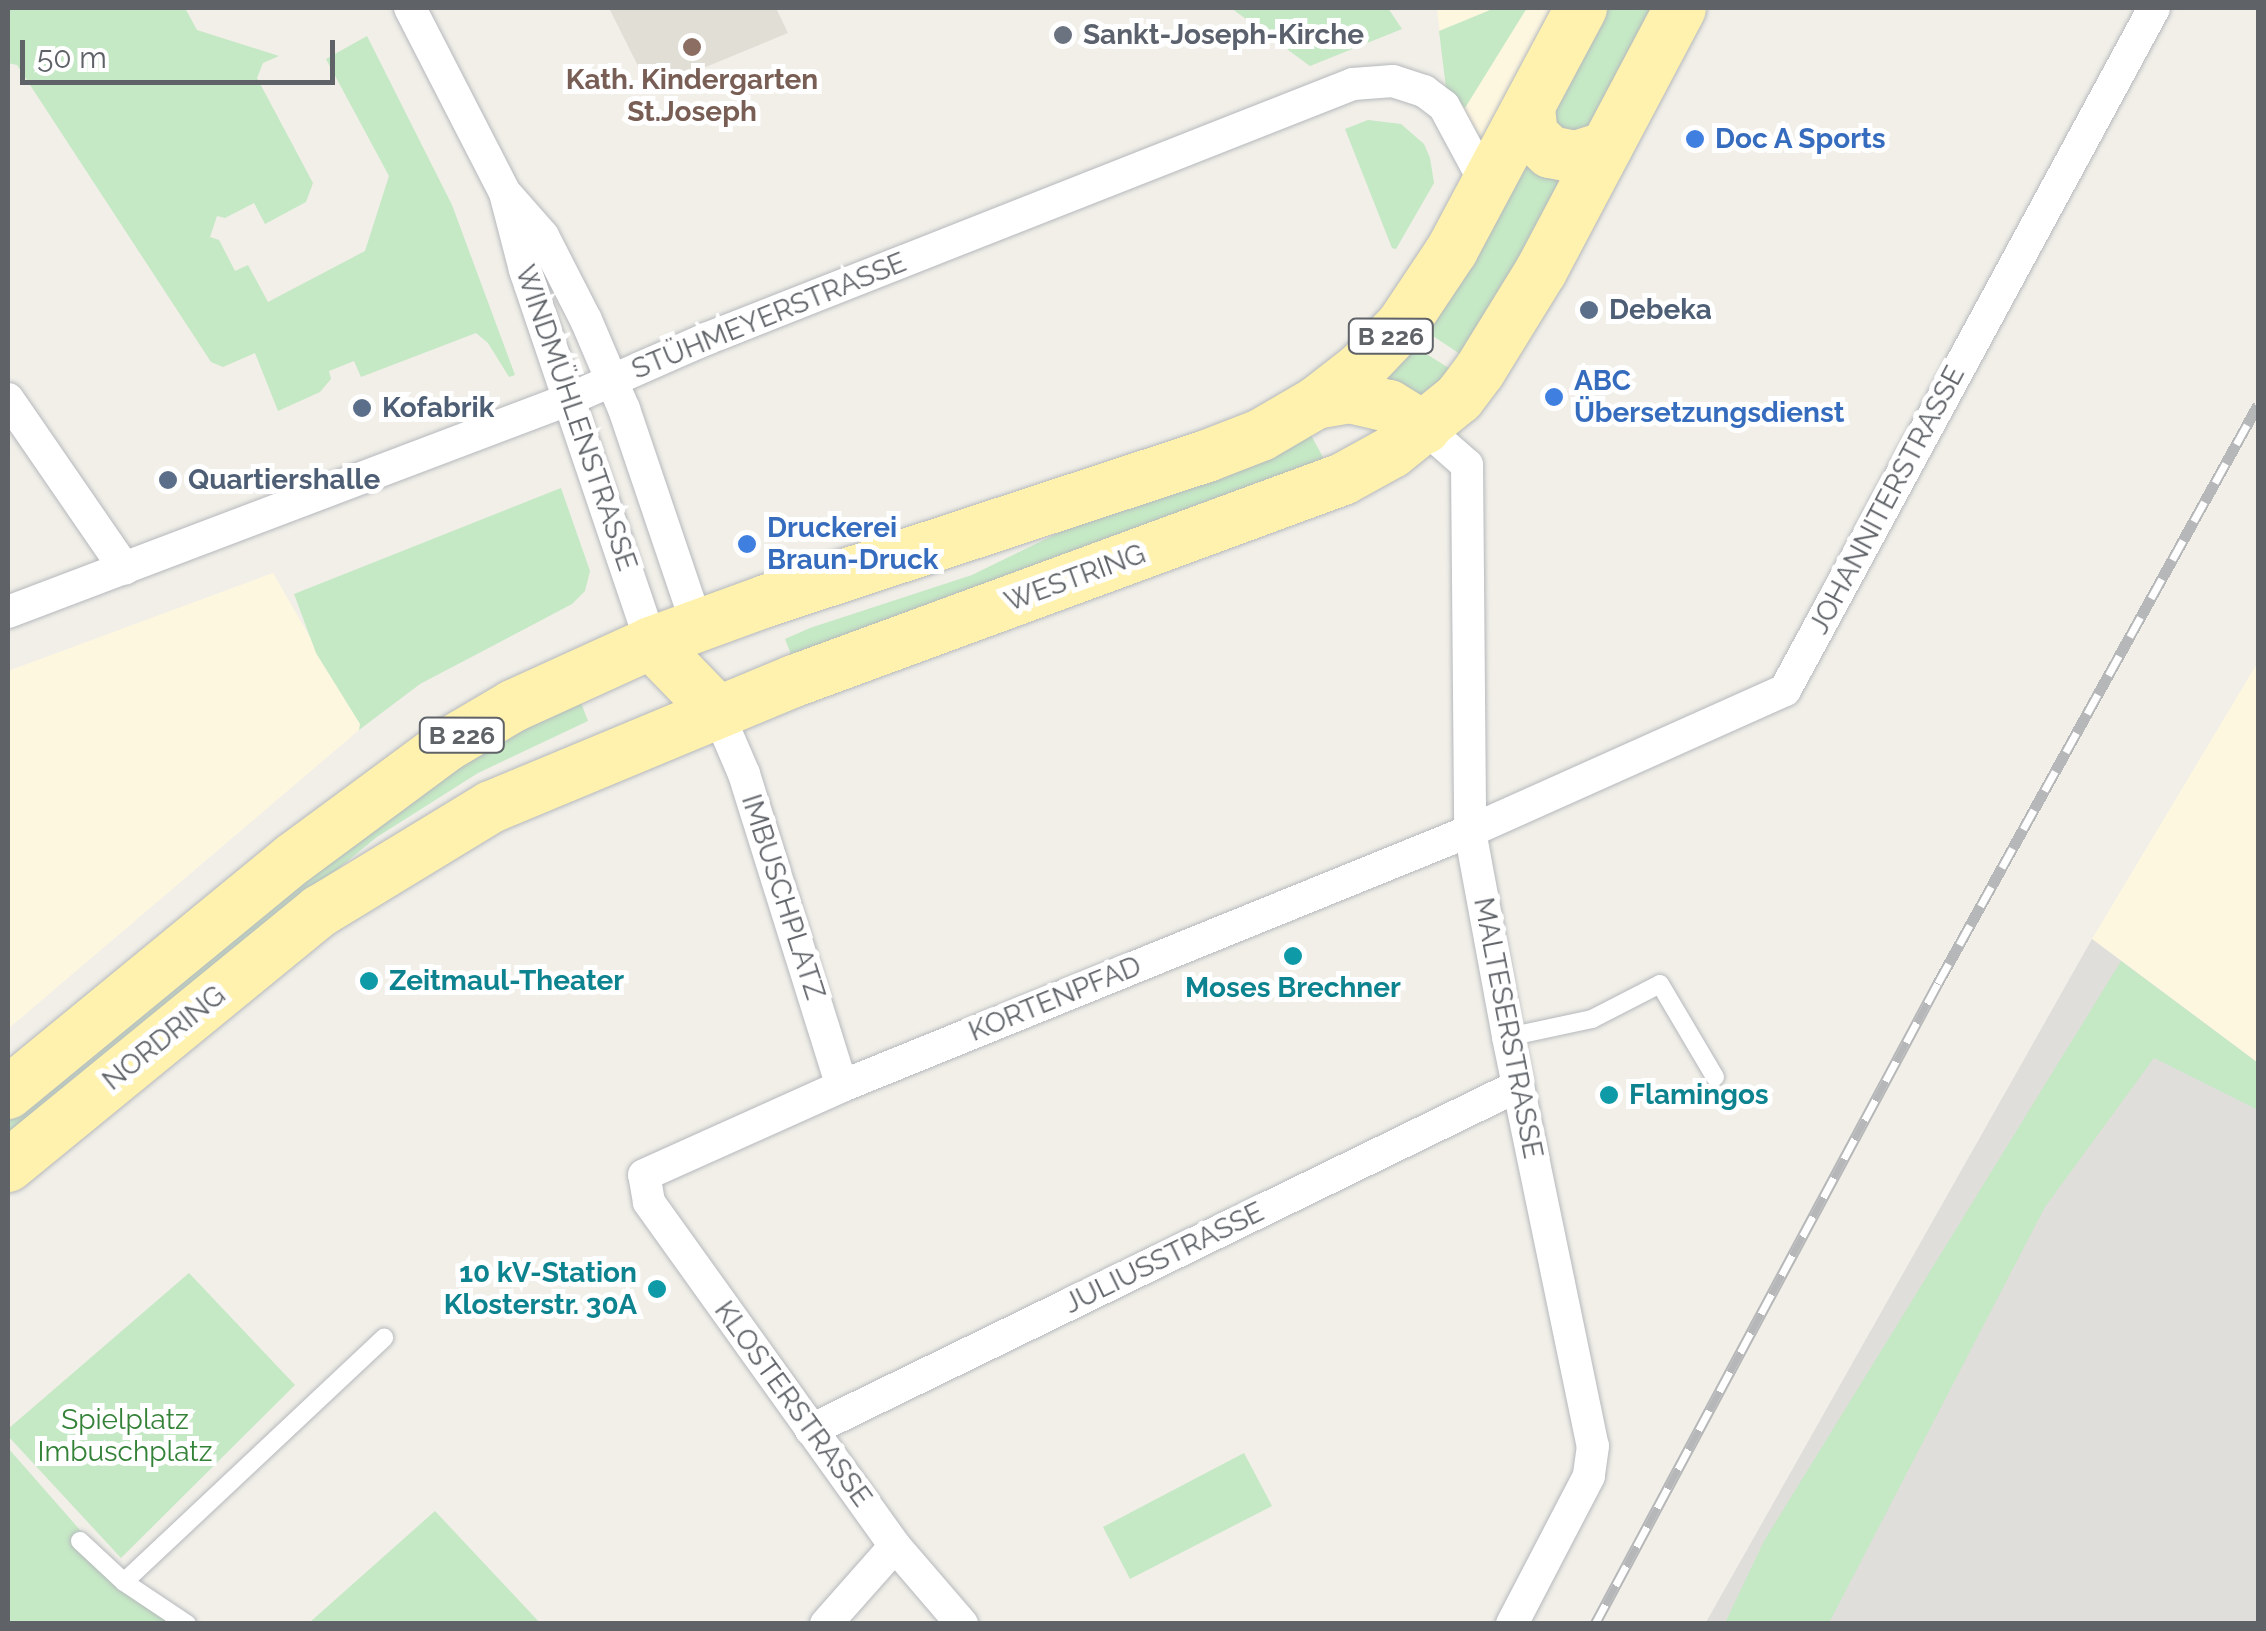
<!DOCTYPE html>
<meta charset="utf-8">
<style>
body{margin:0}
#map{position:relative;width:2266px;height:1631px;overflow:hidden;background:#f1efe8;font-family:Raleway,sans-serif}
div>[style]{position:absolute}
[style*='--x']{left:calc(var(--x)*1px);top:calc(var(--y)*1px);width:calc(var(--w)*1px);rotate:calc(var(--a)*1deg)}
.commercial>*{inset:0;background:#fef7e0}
.industrial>*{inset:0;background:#e0deda}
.education>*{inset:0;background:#e1ded6}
.green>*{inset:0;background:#c5e8c5}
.roads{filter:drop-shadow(0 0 2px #b5b8bc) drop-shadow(0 0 2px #b5b8bc)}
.service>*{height:18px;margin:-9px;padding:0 9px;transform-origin:9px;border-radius:9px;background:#fff}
.minor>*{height:32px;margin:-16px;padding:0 16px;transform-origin:16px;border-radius:16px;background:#fff}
.primary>*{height:52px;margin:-26px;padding:0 26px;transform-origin:26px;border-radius:26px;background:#fff2af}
.rail>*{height:11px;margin-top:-5.5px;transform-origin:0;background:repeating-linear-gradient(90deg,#fff 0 22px,#b6b7b8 0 44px);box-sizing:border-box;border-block:2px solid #b6b7b8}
.dots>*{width:28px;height:28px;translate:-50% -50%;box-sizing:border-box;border:5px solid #fff;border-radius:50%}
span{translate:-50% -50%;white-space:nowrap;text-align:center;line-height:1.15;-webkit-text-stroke:10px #fff;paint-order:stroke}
.shield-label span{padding:2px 8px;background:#fff;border:2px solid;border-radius:8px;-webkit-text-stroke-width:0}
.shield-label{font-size:25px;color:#5f6368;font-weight:700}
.worship-label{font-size:28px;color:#5b616d;font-weight:700}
.left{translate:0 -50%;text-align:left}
.education-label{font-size:28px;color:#785e54;font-weight:700}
.shop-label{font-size:28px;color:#366cbe;font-weight:700}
.service-label{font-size:28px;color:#4e5e75;font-weight:700}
.street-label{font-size:28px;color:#5f6368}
.culture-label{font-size:28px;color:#0d838f;font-weight:700}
.right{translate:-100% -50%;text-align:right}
.park-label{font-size:28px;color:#348238}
.frame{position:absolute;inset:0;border:10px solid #5f6368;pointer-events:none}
.scale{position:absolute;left:20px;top:40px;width:315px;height:45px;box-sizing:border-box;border:5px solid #5f6368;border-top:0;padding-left:12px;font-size:30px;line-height:35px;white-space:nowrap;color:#5f6368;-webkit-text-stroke:8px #fff;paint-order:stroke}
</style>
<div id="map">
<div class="commercial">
<div style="clip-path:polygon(1437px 8px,1559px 8px,1485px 141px,1446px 88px)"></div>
<div style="clip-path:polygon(273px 573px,360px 724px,359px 730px,8px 1029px,8px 671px)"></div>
<div style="clip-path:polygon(2258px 662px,2258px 1063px,2092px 939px)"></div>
</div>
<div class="industrial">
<div style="clip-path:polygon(2092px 939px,2258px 1063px,2258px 1623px,1705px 1624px)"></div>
</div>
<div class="education">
<div style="clip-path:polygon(609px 8px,776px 8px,788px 33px,650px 90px)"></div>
</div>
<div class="green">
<div style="clip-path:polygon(8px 8px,185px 8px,197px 30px,279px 56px,263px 63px,257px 78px,313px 183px,306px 202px,265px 224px,254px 203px,225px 218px,217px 216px,210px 237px,219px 240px,235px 271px,248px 265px,268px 302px,365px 251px,389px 176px,326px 59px,367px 36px,452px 205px,515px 375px,509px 377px,488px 343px,476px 333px,361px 377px,354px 361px,329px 371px,331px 379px,320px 392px,278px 411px,255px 353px,223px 367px,211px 362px,17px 65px,8px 63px)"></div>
<div style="clip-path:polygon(1231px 8px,1388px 8px,1402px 29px,1310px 66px)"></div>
<div style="clip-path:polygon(1495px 8px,1527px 8px,1465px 108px,1446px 88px,1439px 31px)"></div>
<div style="clip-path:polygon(1607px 8px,1658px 8px,1592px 132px,1562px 138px,1552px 111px)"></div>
<div style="clip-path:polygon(1368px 120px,1401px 124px,1424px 144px,1430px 158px,1434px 183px,1396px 249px,1392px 248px,1345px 129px)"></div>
<div style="clip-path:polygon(1527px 156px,1568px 179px,1463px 356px,1424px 330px)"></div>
<div style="clip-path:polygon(1412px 345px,1452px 370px,1424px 398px,1377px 385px)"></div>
<div style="clip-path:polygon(1311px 435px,1325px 461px,792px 657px,785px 639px,810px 628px,972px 575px,1087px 519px)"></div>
<div style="clip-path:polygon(561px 488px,590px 571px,585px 591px,572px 604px,420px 684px,359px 730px,360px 724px,316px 653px,294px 594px)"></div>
<div style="clip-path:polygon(578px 695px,588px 721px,478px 773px,377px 837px,8px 1138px,8px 1121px,309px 873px,427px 783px)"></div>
<div style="clip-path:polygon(2121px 961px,2258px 1063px,2258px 1110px,2154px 1058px,2045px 1207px,1829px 1623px,1725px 1623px,1764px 1541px)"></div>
<div style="clip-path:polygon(189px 1273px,295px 1385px,121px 1558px,8px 1436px,8px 1429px)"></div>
<div style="clip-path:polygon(8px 1448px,80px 1530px,170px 1623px,8px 1623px)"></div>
<div style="clip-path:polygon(1244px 1453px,1272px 1506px,1130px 1579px,1103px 1527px)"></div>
<div style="clip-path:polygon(435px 1511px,540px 1623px,309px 1623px)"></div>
</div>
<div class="roads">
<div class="service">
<div style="--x:1508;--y:1037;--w:86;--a:-12.1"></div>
<div style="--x:1592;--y:1019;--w:76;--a:-27.2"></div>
<div style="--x:1660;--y:984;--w:108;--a:59.4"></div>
<div style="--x:80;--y:1541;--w:60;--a:43"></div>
<div style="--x:124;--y:1582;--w:357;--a:-43.2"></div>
<div style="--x:124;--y:1582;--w:76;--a:33.7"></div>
</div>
<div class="minor">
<div style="--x:410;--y:8;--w:208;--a:62.8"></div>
<div style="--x:505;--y:193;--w:80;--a:75.4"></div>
<div style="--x:525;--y:270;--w:394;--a:71.3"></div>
<div style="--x:508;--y:196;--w:53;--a:48.8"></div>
<div style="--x:543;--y:236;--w:94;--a:62.9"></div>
<div style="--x:586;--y:320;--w:97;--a:66.9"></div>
<div style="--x:624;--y:409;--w:230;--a:71.3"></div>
<div style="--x:8;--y:399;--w:206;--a:55.5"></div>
<div style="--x:1425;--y:428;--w:56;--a:41.4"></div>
<div style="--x:1467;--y:465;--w:366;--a:89.5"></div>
<div style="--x:1470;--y:831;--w:209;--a:79.5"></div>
<div style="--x:1508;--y:1037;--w:418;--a:78.3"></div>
<div style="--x:1593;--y:1446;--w:30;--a:98"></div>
<div style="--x:1589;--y:1476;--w:167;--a:117.5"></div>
<div style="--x:8;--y:612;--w:601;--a:-20.76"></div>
<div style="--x:570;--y:399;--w:149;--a:-23.8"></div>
<div style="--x:706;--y:339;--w:695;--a:-21.51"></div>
<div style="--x:1353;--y:84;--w:40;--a:-4.3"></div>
<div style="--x:1393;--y:81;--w:33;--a:18"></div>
<div style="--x:1424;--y:91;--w:25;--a:37"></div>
<div style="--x:1444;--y:106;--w:91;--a:61.7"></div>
<div style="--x:717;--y:711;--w:69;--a:66.8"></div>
<div style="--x:744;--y:774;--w:327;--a:72.6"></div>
<div style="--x:811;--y:1430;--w:786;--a:-25.95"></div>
<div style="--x:826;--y:1624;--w:104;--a:-48.5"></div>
<div style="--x:962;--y:1624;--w:103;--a:-130.7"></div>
<div style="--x:895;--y:1546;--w:423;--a:-125.6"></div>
<div style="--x:649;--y:1202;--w:27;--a:-100"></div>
<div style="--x:644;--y:1175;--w:217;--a:-24.2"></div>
<div style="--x:842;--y:1086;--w:678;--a:-22.1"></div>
<div style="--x:1470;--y:831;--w:345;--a:-24.1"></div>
<div style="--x:1785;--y:690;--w:775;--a:-61.58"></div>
</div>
<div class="primary">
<div style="--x:1529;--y:108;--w:27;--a:84"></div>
<div style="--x:1532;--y:135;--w:25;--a:43"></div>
<div style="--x:1550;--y:152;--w:26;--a:11"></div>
<div style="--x:1576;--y:157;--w:32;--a:-18"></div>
<div style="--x:1316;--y:403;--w:34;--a:-10"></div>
<div style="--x:1349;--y:397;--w:41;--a:12.7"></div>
<div style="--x:1389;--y:406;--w:42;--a:31.4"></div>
<div style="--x:651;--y:643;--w:95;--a:45.9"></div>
<div style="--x:8;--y:1093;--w:369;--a:-39.4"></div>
<div style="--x:293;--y:859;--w:192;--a:-36.5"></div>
<div style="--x:447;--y:745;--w:77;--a:-30.6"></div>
<div style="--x:513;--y:706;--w:152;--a:-24.5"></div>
<div style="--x:651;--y:643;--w:122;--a:-20.1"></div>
<div style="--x:766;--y:601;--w:464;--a:-18.2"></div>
<div style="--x:1207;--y:456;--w:58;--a:-21.3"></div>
<div style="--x:1261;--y:435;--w:64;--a:-30.2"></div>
<div style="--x:1316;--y:403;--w:57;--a:-37.9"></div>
<div style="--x:1361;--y:368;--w:59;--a:-46.4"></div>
<div style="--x:1402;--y:325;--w:90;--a:-56.3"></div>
<div style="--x:1452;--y:250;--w:274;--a:-61.9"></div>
<div style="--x:8;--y:1166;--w:403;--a:-39.3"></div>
<div style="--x:320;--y:911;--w:200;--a:-31.3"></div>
<div style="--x:491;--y:807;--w:328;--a:-22.6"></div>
<div style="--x:794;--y:681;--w:585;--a:-20.2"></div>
<div style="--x:1343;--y:479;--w:56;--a:-28.9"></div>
<div style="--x:1392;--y:452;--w:86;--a:-38.9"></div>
<div style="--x:1459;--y:398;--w:35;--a:-53"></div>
<div style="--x:1480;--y:370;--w:116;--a:-58.4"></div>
<div style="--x:1541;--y:271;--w:297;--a:-62.1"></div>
</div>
</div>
<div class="rail">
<div style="--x:1595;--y:1624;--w:727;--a:-61.85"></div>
<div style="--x:1938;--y:983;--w:661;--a:-61.03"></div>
</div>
<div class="dots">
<div style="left:1063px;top:35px;background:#6b7280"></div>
<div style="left:692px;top:47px;background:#8d6e63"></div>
<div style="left:1695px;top:139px;background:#3f7fe0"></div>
<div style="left:1589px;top:310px;background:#5c6f8a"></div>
<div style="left:1554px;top:397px;background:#3f7fe0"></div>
<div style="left:362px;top:408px;background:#5c6f8a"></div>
<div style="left:168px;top:480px;background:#5c6f8a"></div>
<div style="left:747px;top:544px;background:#3f7fe0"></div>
<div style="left:1293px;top:956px;background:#0f9aa8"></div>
<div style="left:369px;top:981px;background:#0f9aa8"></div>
<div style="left:1609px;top:1095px;background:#0f9aa8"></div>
<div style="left:657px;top:1289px;background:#0f9aa8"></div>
</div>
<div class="shield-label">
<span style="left:1391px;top:336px">B 226</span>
<span style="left:462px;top:735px">B 226</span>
</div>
<div class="worship-label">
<span class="left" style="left:1083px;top:35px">Sankt-Joseph-Kirche</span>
</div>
<div class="education-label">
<span style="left:692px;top:96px">Kath. Kindergarten<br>St.Joseph</span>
</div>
<div class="shop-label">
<span class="left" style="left:1715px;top:139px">Doc A Sports</span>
<span class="left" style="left:1574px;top:397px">ABC<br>Übersetzungsdienst</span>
<span class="left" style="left:767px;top:544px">Druckerei<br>Braun-Druck</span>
</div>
<div class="service-label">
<span class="left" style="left:1609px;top:310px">Debeka</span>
<span class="left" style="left:382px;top:408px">Kofabrik</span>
<span class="left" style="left:188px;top:480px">Quartiershalle</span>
</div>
<div class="street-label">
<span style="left:769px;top:316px;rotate:-22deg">STÜHMEYERSTRASSE</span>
<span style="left:576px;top:418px;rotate:71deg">WINDMÜHLENSTRASSE</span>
<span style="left:1887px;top:500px;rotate:-62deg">JOHANNITERSTRASSE</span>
<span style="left:1075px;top:578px;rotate:-20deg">WESTRING</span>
<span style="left:783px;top:897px;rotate:72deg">IMBUSCHPLATZ</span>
<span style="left:1055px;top:999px;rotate:-22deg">KORTENPFAD</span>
<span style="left:1508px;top:1028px;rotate:79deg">MALTESERSTRASSE</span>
<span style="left:164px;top:1038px;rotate:-39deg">NORDRING</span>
<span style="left:1164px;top:1258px;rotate:-26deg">JULIUSSTRASSE</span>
<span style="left:793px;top:1404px;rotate:54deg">KLOSTERSTRASSE</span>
</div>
<div class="culture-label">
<span class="left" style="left:389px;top:981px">Zeitmaul-Theater</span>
<span style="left:1293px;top:988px">Moses Brechner</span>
<span class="left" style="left:1629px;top:1095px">Flamingos</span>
<span class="right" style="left:637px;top:1289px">10 kV-Station<br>Klosterstr. 30A</span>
</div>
<div class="park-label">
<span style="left:125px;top:1436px">Spielplatz<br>Imbuschplatz</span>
</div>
<div class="frame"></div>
<div class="scale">50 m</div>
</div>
